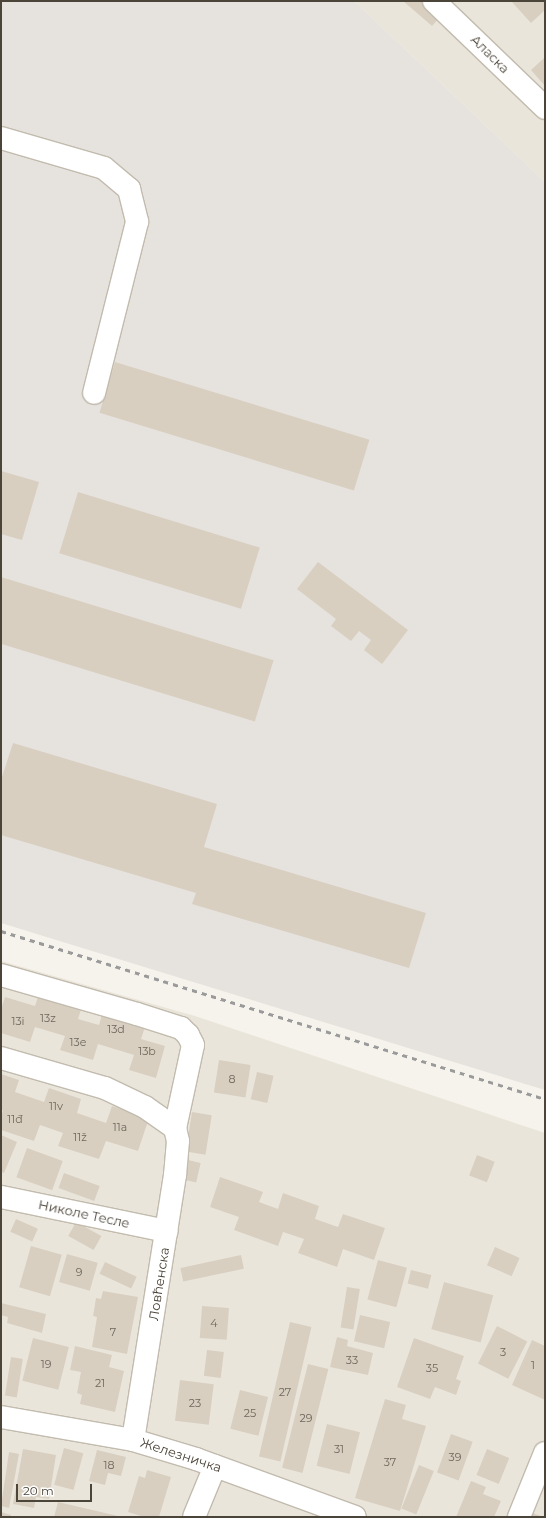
<!DOCTYPE html>
<meta charset="utf-8">
<style>
body{margin:0}
#map{position:relative;width:546px;height:1518px;overflow:hidden;background:#f6f3ec;font-family:Montserrat,sans-serif}
div>[style]{position:absolute}
.residential>*{inset:0;background:#eae5da}
.industrial>*{inset:0;background:#e6e2dd}
.building>*{inset:0;background:#d8cfc1;transform-origin:0 0}
.roads{filter:drop-shadow(1px 0 #c2bbae) drop-shadow(-1px 0 #c2bbae) drop-shadow(0 1px #c2bbae) drop-shadow(0 -1px #c2bbae)}
.minor>*{height:22px;margin:-11px;padding:0 11px;transform-origin:11px;border-radius:11px;background:#fff}
.rail>*{height:3px;margin-top:-1.5px;transform-origin:0;background:repeating-linear-gradient(90deg,#9a9a9a 0 5px,transparent 0 10px)}
span{translate:-50% -50%;white-space:nowrap;text-align:center;line-height:1.15;-webkit-text-stroke:4px #fff;paint-order:stroke}
.number-label{font-size:11px;color:#6e675b}
.number-label span{-webkit-text-stroke-width:0}
.street-label{font-size:13px;color:#4b4439}
.frame{position:absolute;inset:0;border:2px solid #4b4439;pointer-events:none}
.scale{position:absolute;left:16px;top:1484px;width:76px;height:18px;box-sizing:border-box;border:2px solid #4b4439;border-top:0;padding-left:5px;font-size:12px;line-height:14px;white-space:nowrap;color:#4b4439;-webkit-text-stroke:3px #fff;paint-order:stroke}
</style>
<div id="map">
<div class="residential">
<div style="clip-path:polygon(354px 1px,545px 1px,545px 182px)"></div>
<div style="clip-path:polygon(1px 961px,195px 1016px,545px 1133px,545px 1517px,1px 1517px)"></div>
</div>
<div class="industrial">
<div style="clip-path:polygon(1px 1px,354px 1px,545px 182px,545px 1090px,1px 923px)"></div>
</div>
<div class="building">
<div style="clip-path:polygon(403px 1px,421px 1px,440px 17px,432px 26px)"></div>
<div style="clip-path:polygon(511px 1px,545px 1px,545px 10px,531px 23px)"></div>
<div style="clip-path:polygon(544px 58px,545px 59px,545px 86px,531px 70px)"></div>
<div style="left:115px;top:362px;width:266px;height:53px;rotate:17deg"></div>
<div style="clip-path:polygon(1px 471px,39px 482px,22px 540px,1px 534px)"></div>
<div style="left:78px;top:492px;width:190px;height:64px;rotate:17deg"></div>
<div style="clip-path:polygon(318px 562px,408px 630px,382px 664px,364px 650px,371px 640px,359px 631px,351px 641px,331px 626px,336px 619px,297px 589px)"></div>
<div style="left:1px;top:577px;width:285px;height:64px;rotate:17deg"></div>
<div style="clip-path:polygon(13px 743px,217px 804px,204px 847px,426px 913px,409px 968px,192px 904px,196px 893px,1px 835px,1px 780px)"></div>
<div style="clip-path:polygon(40px 990px,83px 1003px,78px 1019px,99px 1025px,104px 1008px,147px 1021px,141px 1039px,165px 1046px,156px 1078px,129px 1070px,134px 1055px,98px 1044px,93px 1060px,60px 1050px,65px 1036px,35px 1027px,30px 1042px,1px 1033px,1px 1009px,5px 997px,35px 1006px)"></div>
<div style="left:219px;top:1060px;width:32px;height:33px;rotate:9deg"></div>
<div style="left:257px;top:1072px;width:17px;height:28px;rotate:13deg"></div>
<div style="clip-path:polygon(1px 1074px,19px 1080px,15px 1092px,44px 1102px,49px 1088px,81px 1099px,77px 1113px,106px 1123px,112px 1106px,149px 1118px,138px 1151px,106px 1141px,99px 1159px,58px 1146px,63px 1133px,40px 1125px,34px 1141px,1px 1130px,1px 1117px,3px 1110px,1px 1110px)"></div>
<div style="left:192px;top:1112px;width:20px;height:40px;rotate:9deg"></div>
<div style="clip-path:polygon(1px 1135px,17px 1142px,4px 1173px,1px 1172px)"></div>
<div style="left:27px;top:1148px;width:38px;height:31px;rotate:20deg"></div>
<div style="left:477px;top:1155px;width:19px;height:22px;rotate:21deg"></div>
<div style="left:188px;top:1160px;width:13px;height:20px;rotate:13deg"></div>
<div style="left:64px;top:1173px;width:38px;height:16px;rotate:20deg"></div>
<div style="clip-path:polygon(220px 1177px,263px 1192px,259px 1202px,278px 1209px,283px 1193px,319px 1206px,315px 1219px,338px 1227px,343px 1214px,385px 1228px,374px 1260px,343px 1249px,337px 1267px,298px 1253px,304px 1239px,283px 1232px,278px 1246px,234px 1230px,239px 1217px,210px 1207px)"></div>
<div style="left:16px;top:1219px;width:24px;height:14px;rotate:24deg"></div>
<div style="left:76px;top:1222px;width:29px;height:16px;rotate:29deg"></div>
<div style="left:31px;top:1246px;width:32px;height:43px;rotate:16deg"></div>
<div style="left:495px;top:1247px;width:27px;height:20px;rotate:24deg"></div>
<div style="left:67px;top:1254px;width:32px;height:29px;rotate:16deg"></div>
<div style="left:241px;top:1255px;width:14px;height:62px;rotate:78deg"></div>
<div style="left:378px;top:1260px;width:30px;height:41px;rotate:15deg"></div>
<div style="left:105px;top:1262px;width:35px;height:13px;rotate:25deg"></div>
<div style="left:411px;top:1270px;width:21px;height:14px;rotate:14deg"></div>
<div style="left:444px;top:1282px;width:51px;height:49px;rotate:15deg"></div>
<div style="left:347px;top:1287px;width:13px;height:41px;rotate:9deg"></div>
<div style="clip-path:polygon(103px 1291px,138px 1297px,127px 1354px,92px 1347px,97px 1317px,93px 1316px,96px 1298px,101px 1299px)"></div>
<div style="clip-path:polygon(1px 1303px,46px 1314px,42px 1333px,7px 1323px,8px 1317px,1px 1315px)"></div>
<div style="left:202px;top:1306px;width:27px;height:32px;rotate:4deg"></div>
<div style="left:360px;top:1315px;width:31px;height:27px;rotate:13deg"></div>
<div style="left:290px;top:1322px;width:22px;height:138px;rotate:13deg"></div>
<div style="left:497px;top:1326px;width:34px;height:42px;rotate:27deg"></div>
<div style="clip-path:polygon(337px 1337px,348px 1340px,347px 1346px,373px 1353px,368px 1375px,330px 1367px)"></div>
<div style="left:33px;top:1338px;width:37px;height:44px;rotate:14deg"></div>
<div style="clip-path:polygon(414px 1338px,464px 1356px,456px 1379px,461px 1381px,456px 1395px,435px 1387px,430px 1399px,397px 1387px)"></div>
<div style="clip-path:polygon(532px 1340px,545px 1346px,545px 1400px,512px 1385px)"></div>
<div style="clip-path:polygon(75px 1346px,112px 1355px,109px 1367px,124px 1371px,115px 1412px,80px 1404px,82px 1395px,77px 1393px,81px 1372px,70px 1370px)"></div>
<div style="left:207px;top:1350px;width:17px;height:26px;rotate:7deg"></div>
<div style="left:11px;top:1357px;width:12px;height:39px;rotate:9deg"></div>
<div style="left:308px;top:1364px;width:21px;height:107px;rotate:14deg"></div>
<div style="left:180px;top:1380px;width:34px;height:41px;rotate:7deg"></div>
<div style="left:240px;top:1390px;width:29px;height:40px;rotate:14deg"></div>
<div style="clip-path:polygon(385px 1399px,406px 1405px,402px 1419px,426px 1426px,400px 1511px,355px 1498px)"></div>
<div style="left:327px;top:1424px;width:34px;height:43px;rotate:14deg"></div>
<div style="left:451px;top:1434px;width:23px;height:41px;rotate:20deg"></div>
<div style="left:64px;top:1448px;width:20px;height:38px;rotate:15deg"></div>
<div style="clip-path:polygon(23px 1449px,56px 1455px,49px 1499px,36px 1497px,34px 1508px,13px 1504px)"></div>
<div style="left:487px;top:1449px;width:24px;height:28px;rotate:22deg"></div>
<div style="clip-path:polygon(97px 1450px,126px 1457px,121px 1476px,108px 1473px,105px 1485px,89px 1481px)"></div>
<div style="clip-path:polygon(9px 1452px,19px 1454px,9px 1508px,1px 1506px)"></div>
<div style="left:419px;top:1465px;width:16px;height:47px;rotate:22deg"></div>
<div style="clip-path:polygon(147px 1470px,171px 1477px,159px 1517px,144px 1517px,128px 1512px,139px 1476px,145px 1478px)"></div>
<div style="clip-path:polygon(471px 1481px,486px 1487px,483px 1494px,501px 1501px,494px 1517px,456px 1517px)"></div>
<div style="clip-path:polygon(58px 1502px,118px 1516px,118px 1517px,54px 1517px)"></div>
<div style="clip-path:polygon(1px 1512px,11px 1515px,11px 1517px,1px 1517px)"></div>
<div style="clip-path:polygon(530px 1512px,543px 1517px,528px 1517px)"></div>
</div>
<div class="roads">
<div class="minor">
<div style="left:434px;top:1px;width:154px;rotate:43.9deg"></div>
<div style="left:1px;top:138px;width:107px;rotate:16.2deg"></div>
<div style="left:104px;top:168px;width:33px;rotate:40deg"></div>
<div style="left:129px;top:189px;width:34px;rotate:76deg"></div>
<div style="left:137px;top:222px;width:176px;rotate:104.1deg"></div>
<div style="left:1px;top:975px;width:141px;rotate:16deg"></div>
<div style="left:137px;top:1014px;width:46px;rotate:17.7deg"></div>
<div style="left:181px;top:1028px;width:10px;rotate:45deg"></div>
<div style="left:188px;top:1035px;width:11px;rotate:63deg"></div>
<div style="left:193px;top:1045px;width:85px;rotate:102.2deg"></div>
<div style="left:1px;top:1058px;width:108px;rotate:16.1deg"></div>
<div style="left:105px;top:1088px;width:44px;rotate:25.4deg"></div>
<div style="left:145px;top:1107px;width:37px;rotate:35deg"></div>
<div style="left:175px;top:1128px;width:13px;rotate:77deg"></div>
<div style="left:178px;top:1141px;width:34px;rotate:95deg"></div>
<div style="left:175px;top:1175px;width:268px;rotate:99deg"></div>
<div style="left:1px;top:1197px;width:169px;rotate:11.6deg"></div>
<div style="left:1px;top:1417px;width:134px;rotate:9.9deg"></div>
<div style="left:133px;top:1440px;width:66px;rotate:16.8deg"></div>
<div style="left:196px;top:1459px;width:169px;rotate:20deg"></div>
<div style="left:194px;top:1517px;width:55px;rotate:-67.6deg"></div>
<div style="left:519px;top:1517px;width:69px;rotate:-67.9deg"></div>
</div>
</div>
<div class="rail">
<div style="left:1px;top:931px;width:569px;rotate:17.16deg"></div>
</div>
<div class="number-label">
<span style="left:48px;top:1018px">13z</span>
<span style="left:18px;top:1021px">13i</span>
<span style="left:116px;top:1029px">13d</span>
<span style="left:78px;top:1042px">13e</span>
<span style="left:147px;top:1051px">13b</span>
<span style="left:232px;top:1079px">8</span>
<span style="left:56px;top:1106px">11v</span>
<span style="left:15px;top:1119px">11đ</span>
<span style="left:120px;top:1127px">11a</span>
<span style="left:80px;top:1137px">11ž</span>
<span style="left:79px;top:1272px">9</span>
<span style="left:214px;top:1323px">4</span>
<span style="left:113px;top:1332px">7</span>
<span style="left:503px;top:1352px">3</span>
<span style="left:352px;top:1360px">33</span>
<span style="left:46px;top:1364px">19</span>
<span style="left:533px;top:1365px">1</span>
<span style="left:432px;top:1368px">35</span>
<span style="left:100px;top:1383px">21</span>
<span style="left:285px;top:1392px">27</span>
<span style="left:195px;top:1403px">23</span>
<span style="left:250px;top:1413px">25</span>
<span style="left:306px;top:1418px">29</span>
<span style="left:339px;top:1449px">31</span>
<span style="left:455px;top:1457px">39</span>
<span style="left:390px;top:1462px">37</span>
<span style="left:109px;top:1465px">18</span>
</div>
<div class="street-label">
<span style="left:490px;top:54px;rotate:45deg">Аласка</span>
<span style="left:84px;top:1214px;rotate:12deg">Николе Тесле</span>
<span style="left:159px;top:1284px;rotate:-81deg">Ловћенска</span>
<span style="left:181px;top:1455px;rotate:18deg">Железничка</span>
</div>
<div class="frame"></div>
<div class="scale">20 m</div>
</div>
